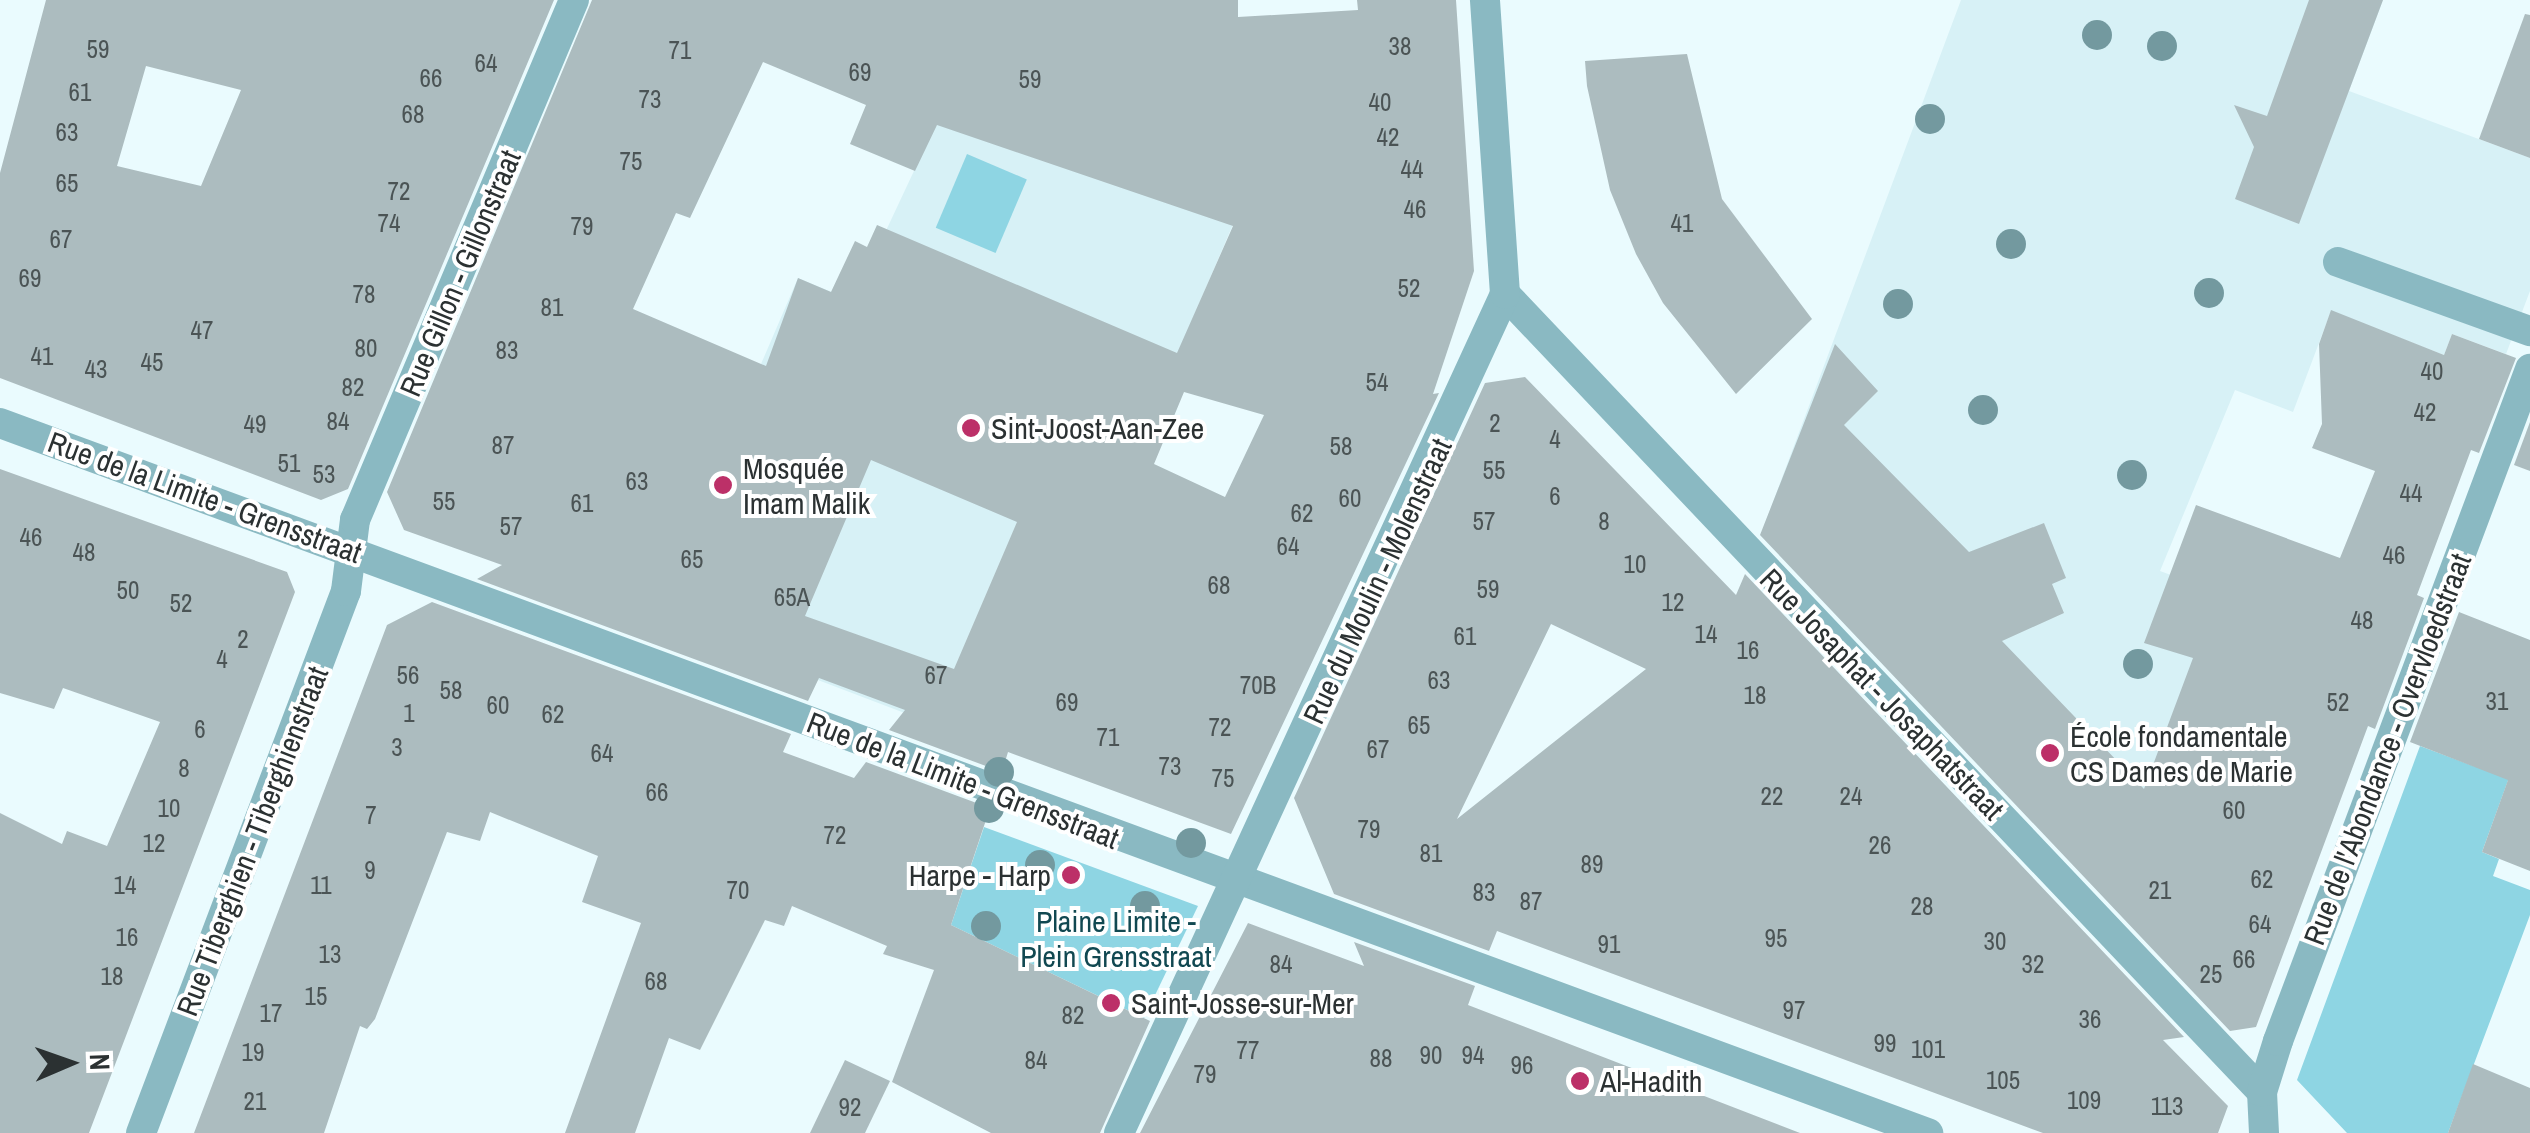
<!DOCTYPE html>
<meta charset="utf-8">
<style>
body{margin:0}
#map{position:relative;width:2530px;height:1133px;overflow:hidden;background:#eafbfe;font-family:"Archivo Narrow",sans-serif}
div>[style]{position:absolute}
.built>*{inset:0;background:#d7f1f6}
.green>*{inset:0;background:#8ed5e3;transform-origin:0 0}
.building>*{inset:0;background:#acbcbf}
.lane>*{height:30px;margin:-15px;padding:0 15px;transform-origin:15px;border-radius:15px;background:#8ab9c2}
.street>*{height:30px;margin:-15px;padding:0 15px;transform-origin:15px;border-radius:15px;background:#8ab9c2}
.trees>*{width:30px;height:30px;margin:-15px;border-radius:50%;background:#73999f}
.dots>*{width:28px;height:28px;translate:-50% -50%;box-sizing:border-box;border:5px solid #fff;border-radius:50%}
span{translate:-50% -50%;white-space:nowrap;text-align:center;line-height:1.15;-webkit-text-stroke:8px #fff;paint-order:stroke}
.number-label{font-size:25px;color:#4b5455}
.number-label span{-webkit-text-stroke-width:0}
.street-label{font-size:30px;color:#2b3132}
.poi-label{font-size:30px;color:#2b3132}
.left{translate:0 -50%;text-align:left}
.right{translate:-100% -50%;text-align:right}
.park-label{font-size:30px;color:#114851}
.north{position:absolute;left:20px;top:1013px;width:100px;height:100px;-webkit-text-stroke:8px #fff;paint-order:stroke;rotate:88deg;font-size:28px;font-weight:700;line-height:40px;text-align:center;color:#2b3132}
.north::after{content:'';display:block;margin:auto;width:35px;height:45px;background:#2b3132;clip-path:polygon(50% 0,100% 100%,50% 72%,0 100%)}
</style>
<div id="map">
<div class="built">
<div style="clip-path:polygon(1961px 0,2383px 0,2349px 91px,2530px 158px,2530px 291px,2506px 354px,2452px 334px,2444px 355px,2331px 311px,2293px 412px,2235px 390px,2160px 571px,2242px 601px,2167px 813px,1966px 735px,1764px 526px)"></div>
<div style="clip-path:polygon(936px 124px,1249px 187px,1178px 353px,965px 736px,752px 655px,761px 364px,798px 278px,853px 301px)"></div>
</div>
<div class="green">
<div style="left:967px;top:154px;width:65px;height:80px;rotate:23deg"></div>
<div style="clip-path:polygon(2420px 746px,2476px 767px,2518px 753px,2482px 852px,2499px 859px,2493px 876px,2530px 890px,2530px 915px,2448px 1133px,2347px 1133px,2297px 1080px)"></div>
<div style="clip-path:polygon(984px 827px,1198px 906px,1144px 1018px,951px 925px)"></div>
</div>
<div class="building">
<div style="clip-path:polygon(evenodd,46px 0,554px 0,348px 489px,321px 500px,0 378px,0 173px,46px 0,146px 66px,241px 90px,201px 186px,117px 166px,146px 66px)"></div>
<div style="clip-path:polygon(evenodd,592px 0,1238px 0,1238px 17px,1358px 10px,1357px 0,1456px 0,1474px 271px,1433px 394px,1439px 393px,1231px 834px,1008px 752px,1002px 772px,889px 730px,905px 710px,819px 678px,808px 701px,477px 579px,502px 565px,404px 530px,387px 492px,592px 0,763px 62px,866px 105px,850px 144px,915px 171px,937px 125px,1233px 226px,1177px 353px,877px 225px,867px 247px,855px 241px,831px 292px,798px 278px,766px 366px,633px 309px,676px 213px,690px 218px,763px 62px,592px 0,1184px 392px,1264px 415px,1225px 497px,1154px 464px,1184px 392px,592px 0,871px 460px,1017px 522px,954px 669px,805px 616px,871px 460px)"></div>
<div style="clip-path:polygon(2309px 0,2383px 0,2299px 224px,2235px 199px,2254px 147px,2234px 105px,2267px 116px)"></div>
<div style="clip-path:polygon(2525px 14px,2530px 15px,2530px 158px,2479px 139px)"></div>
<div style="clip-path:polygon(1687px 54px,1722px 199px,1812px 319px,1736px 394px,1663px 303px,1636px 254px,1610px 190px,1587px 86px,1585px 61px)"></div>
<div style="clip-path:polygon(2331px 310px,2444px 355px,2452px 334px,2516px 358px,2479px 453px,2471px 450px,2417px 595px,2424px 598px,2375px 729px,2368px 726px,2256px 1027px,2230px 1031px,1760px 535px,1835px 344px,1878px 391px,1844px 425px,1969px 552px,2044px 523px,2066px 578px,2052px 584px,2064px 613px,2002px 641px,2144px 789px,2193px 658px,2144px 643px,2196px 505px,2340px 558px,2375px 471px,2312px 448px,2322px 424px,2319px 344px)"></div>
<div style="clip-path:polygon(evenodd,1525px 377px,1736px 595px,1745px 574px,2184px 1037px,2163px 1040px,2228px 1106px,2218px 1133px,2043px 1133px,1497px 931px,1489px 951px,1334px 894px,1294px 798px,1485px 383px,1525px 377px,1551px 624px,1646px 669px,1457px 819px,1551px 624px)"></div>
<div style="clip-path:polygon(2530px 422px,2530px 471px,2514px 465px)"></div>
<div style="clip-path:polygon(0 469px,287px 572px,295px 592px,89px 1133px,0 1133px,0 813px,62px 844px,67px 831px,107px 846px,160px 722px,63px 688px,54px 709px,0 693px)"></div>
<div style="clip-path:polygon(432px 602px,791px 734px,783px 752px,854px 778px,866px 762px,990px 808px,951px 925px,1150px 1021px,1100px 1133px,991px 1133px,892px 1082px,934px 970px,883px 954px,887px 946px,792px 906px,784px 926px,765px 920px,700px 1050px,669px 1038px,635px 1133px,565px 1133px,641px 923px,582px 902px,598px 856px,490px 812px,480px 841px,447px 832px,375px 1019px,367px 1029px,360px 1026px,324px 1133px,194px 1133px,387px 625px)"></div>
<div style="clip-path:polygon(2459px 612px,2530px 640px,2530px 871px,2482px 852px,2508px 780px,2410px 742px)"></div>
<div style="clip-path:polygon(1248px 923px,1364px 966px,1354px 942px,1475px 986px,1468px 1005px,1800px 1133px,1140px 1133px)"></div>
<div style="clip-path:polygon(845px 1060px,890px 1081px,865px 1133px,810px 1133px)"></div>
<div style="clip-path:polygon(2473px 1064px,2530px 1088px,2530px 1133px,2448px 1133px)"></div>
</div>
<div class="lane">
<div style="left:2338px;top:262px;width:204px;rotate:19.8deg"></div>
</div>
<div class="street">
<div style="left:1505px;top:294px;width:1100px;rotate:46.51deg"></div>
<div style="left:0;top:423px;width:2055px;rotate:20.22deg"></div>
<div style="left:141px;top:1133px;width:579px;rotate:-69.28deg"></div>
<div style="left:346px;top:591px;width:72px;rotate:-82.8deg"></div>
<div style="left:355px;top:520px;width:564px;rotate:-67.16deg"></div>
<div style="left:1119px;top:1133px;width:924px;rotate:-65.29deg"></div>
<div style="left:1505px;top:294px;width:295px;rotate:-93.9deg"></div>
<div style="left:2264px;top:1133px;width:41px;rotate:-92.8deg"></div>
<div style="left:2262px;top:1092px;width:53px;rotate:-72.6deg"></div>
<div style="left:2278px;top:1041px;width:718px;rotate:-69.44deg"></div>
</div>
<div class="trees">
<div style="left:2097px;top:35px"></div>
<div style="left:2162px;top:46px"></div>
<div style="left:1930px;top:119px"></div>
<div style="left:2011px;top:244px"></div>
<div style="left:2209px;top:293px"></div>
<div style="left:1898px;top:304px"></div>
<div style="left:1983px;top:410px"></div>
<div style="left:2132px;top:475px"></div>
<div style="left:2138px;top:664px"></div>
<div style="left:999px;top:772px"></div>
<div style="left:989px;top:808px"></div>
<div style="left:1191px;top:843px"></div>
<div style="left:1040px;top:865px"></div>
<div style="left:1145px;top:906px"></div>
<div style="left:986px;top:926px"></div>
</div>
<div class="dots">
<div style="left:971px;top:428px;background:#bc3068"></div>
<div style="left:723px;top:485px;background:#bc3068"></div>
<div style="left:2050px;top:753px;background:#bc3068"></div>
<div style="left:1071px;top:875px;background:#bc3068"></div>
<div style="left:1111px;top:1003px;background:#bc3068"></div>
<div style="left:1580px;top:1081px;background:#bc3068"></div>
</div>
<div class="number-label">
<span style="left:1400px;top:46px">38</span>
<span style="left:98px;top:49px">59</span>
<span style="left:680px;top:50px">71</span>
<span style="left:486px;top:63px">64</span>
<span style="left:860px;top:72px">69</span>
<span style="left:431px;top:78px">66</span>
<span style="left:1030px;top:79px">59</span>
<span style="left:80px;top:92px">61</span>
<span style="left:650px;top:99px">73</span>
<span style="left:1380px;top:102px">40</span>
<span style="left:413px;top:114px">68</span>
<span style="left:67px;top:132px">63</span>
<span style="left:1388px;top:137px">42</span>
<span style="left:631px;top:161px">75</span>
<span style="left:1412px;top:169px">44</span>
<span style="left:67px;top:183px">65</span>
<span style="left:399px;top:191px">72</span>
<span style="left:1415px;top:209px">46</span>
<span style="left:389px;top:223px">74</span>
<span style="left:1682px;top:223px">41</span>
<span style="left:582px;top:226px">79</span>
<span style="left:61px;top:239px">67</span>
<span style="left:30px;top:278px">69</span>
<span style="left:1409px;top:288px">52</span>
<span style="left:364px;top:294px">78</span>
<span style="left:552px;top:307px">81</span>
<span style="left:202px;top:330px">47</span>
<span style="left:366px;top:348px">80</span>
<span style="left:507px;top:350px">83</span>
<span style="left:42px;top:356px">41</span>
<span style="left:152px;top:362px">45</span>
<span style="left:96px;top:369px">43</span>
<span style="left:2432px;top:371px">40</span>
<span style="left:1377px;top:382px">54</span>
<span style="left:353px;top:387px">82</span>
<span style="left:2425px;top:412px">42</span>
<span style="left:338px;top:421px">84</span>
<span style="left:1495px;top:423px">2</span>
<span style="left:255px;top:424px">49</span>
<span style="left:1555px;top:439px">4</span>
<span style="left:503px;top:445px">87</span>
<span style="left:1341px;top:446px">58</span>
<span style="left:289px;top:463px">51</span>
<span style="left:1494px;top:470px">55</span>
<span style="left:324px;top:474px">53</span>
<span style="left:637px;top:481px">63</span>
<span style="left:2411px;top:493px">44</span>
<span style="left:1555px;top:496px">6</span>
<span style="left:1350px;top:498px">60</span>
<span style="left:444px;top:501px">55</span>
<span style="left:582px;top:503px">61</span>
<span style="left:1302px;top:513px">62</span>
<span style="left:1484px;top:521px">57</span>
<span style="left:1604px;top:521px">8</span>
<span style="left:511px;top:526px">57</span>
<span style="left:31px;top:537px">46</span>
<span style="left:1288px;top:546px">64</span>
<span style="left:84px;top:552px">48</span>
<span style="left:2394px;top:555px">46</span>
<span style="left:692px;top:559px">65</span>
<span style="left:1635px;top:564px">10</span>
<span style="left:1219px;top:585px">68</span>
<span style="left:1488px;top:589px">59</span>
<span style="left:128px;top:590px">50</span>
<span style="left:792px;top:597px">65A</span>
<span style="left:1673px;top:602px">12</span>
<span style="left:181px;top:603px">52</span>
<span style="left:2362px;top:620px">48</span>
<span style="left:1706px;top:634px">14</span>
<span style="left:1465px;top:636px">61</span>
<span style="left:243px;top:639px">2</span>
<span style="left:1748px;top:650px">16</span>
<span style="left:222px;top:659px">4</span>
<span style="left:408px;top:675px">56</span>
<span style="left:936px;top:675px">67</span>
<span style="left:1439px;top:680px">63</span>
<span style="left:1258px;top:685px">70B</span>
<span style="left:451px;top:690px">58</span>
<span style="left:1755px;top:695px">18</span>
<span style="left:2497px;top:701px">31</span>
<span style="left:1067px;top:702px">69</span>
<span style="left:2338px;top:702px">52</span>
<span style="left:498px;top:705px">60</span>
<span style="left:409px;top:713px">1</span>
<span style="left:553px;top:714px">62</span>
<span style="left:1419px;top:725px">65</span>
<span style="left:1220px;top:727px">72</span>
<span style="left:200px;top:729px">6</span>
<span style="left:1108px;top:737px">71</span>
<span style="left:397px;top:747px">3</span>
<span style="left:1378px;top:749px">67</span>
<span style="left:602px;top:753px">64</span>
<span style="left:1170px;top:766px">73</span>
<span style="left:184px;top:768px">8</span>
<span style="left:1223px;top:778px">75</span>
<span style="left:657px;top:792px">66</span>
<span style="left:1772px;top:796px">22</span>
<span style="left:1851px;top:796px">24</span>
<span style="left:169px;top:808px">10</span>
<span style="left:2234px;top:810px">60</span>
<span style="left:371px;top:815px">7</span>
<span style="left:1369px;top:829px">79</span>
<span style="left:835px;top:835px">72</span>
<span style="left:154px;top:843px">12</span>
<span style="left:1880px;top:845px">26</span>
<span style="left:1431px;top:853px">81</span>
<span style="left:1592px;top:864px">89</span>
<span style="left:370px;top:870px">9</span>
<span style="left:2262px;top:879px">62</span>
<span style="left:125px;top:885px">14</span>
<span style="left:321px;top:885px">11</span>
<span style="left:738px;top:890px">70</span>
<span style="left:2160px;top:890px">21</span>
<span style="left:1484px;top:892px">83</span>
<span style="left:1531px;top:901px">87</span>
<span style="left:1922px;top:906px">28</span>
<span style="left:2260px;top:924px">64</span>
<span style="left:127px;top:937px">16</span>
<span style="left:1776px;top:938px">95</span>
<span style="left:1995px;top:941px">30</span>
<span style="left:1609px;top:944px">91</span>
<span style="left:330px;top:954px">13</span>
<span style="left:2244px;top:959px">66</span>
<span style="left:1281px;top:964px">84</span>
<span style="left:2033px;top:964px">32</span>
<span style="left:2211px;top:974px">25</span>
<span style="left:112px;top:976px">18</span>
<span style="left:656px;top:981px">68</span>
<span style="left:316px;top:996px">15</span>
<span style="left:1794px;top:1010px">97</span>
<span style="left:271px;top:1013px">17</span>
<span style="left:1073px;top:1015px">82</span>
<span style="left:2090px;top:1019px">36</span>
<span style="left:1885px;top:1043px">99</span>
<span style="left:1928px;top:1049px">101</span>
<span style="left:1248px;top:1050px">77</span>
<span style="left:253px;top:1052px">19</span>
<span style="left:1431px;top:1055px">90</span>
<span style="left:1473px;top:1055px">94</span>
<span style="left:1381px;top:1058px">88</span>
<span style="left:1036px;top:1060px">84</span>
<span style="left:1522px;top:1065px">96</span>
<span style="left:1205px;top:1074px">79</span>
<span style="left:2003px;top:1080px">105</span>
<span style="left:2084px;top:1100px">109</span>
<span style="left:255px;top:1101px">21</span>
<span style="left:2167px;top:1106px">113</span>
<span style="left:850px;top:1107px">92</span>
</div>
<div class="street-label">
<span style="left:460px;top:273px;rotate:-67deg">Rue Gillon - Gillonstraat</span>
<span style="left:205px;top:497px;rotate:20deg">Rue de la Limite - Grensstraat</span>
<span style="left:1377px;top:581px;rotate:-65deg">Rue du Moulin - Molenstraat</span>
<span style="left:1882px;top:694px;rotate:46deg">Rue Josaphat - Josaphatstraat</span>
<span style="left:2387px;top:749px;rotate:-69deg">Rue de l'Abondance - Overvloedstraat</span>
<span style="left:963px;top:780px;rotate:21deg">Rue de la Limite - Grensstraat</span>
<span style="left:252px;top:841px;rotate:-69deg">Rue Tiberghien - Tiberghienstraat</span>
</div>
<div class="poi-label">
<span class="left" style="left:991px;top:428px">Sint-Joost-Aan-Zee</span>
<span class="left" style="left:743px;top:485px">Mosquée<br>Imam Malik</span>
<span class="left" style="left:2070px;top:753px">École fondamentale<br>CS Dames de Marie</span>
<span class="right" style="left:1051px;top:875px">Harpe - Harp</span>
<span class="left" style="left:1131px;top:1003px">Saint-Josse-sur-Mer</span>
<span class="left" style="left:1600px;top:1081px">Al-Hadith</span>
</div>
<div class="park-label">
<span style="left:1116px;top:938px">Plaine Limite -<br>Plein Grensstraat</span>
</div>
<div class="north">N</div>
</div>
